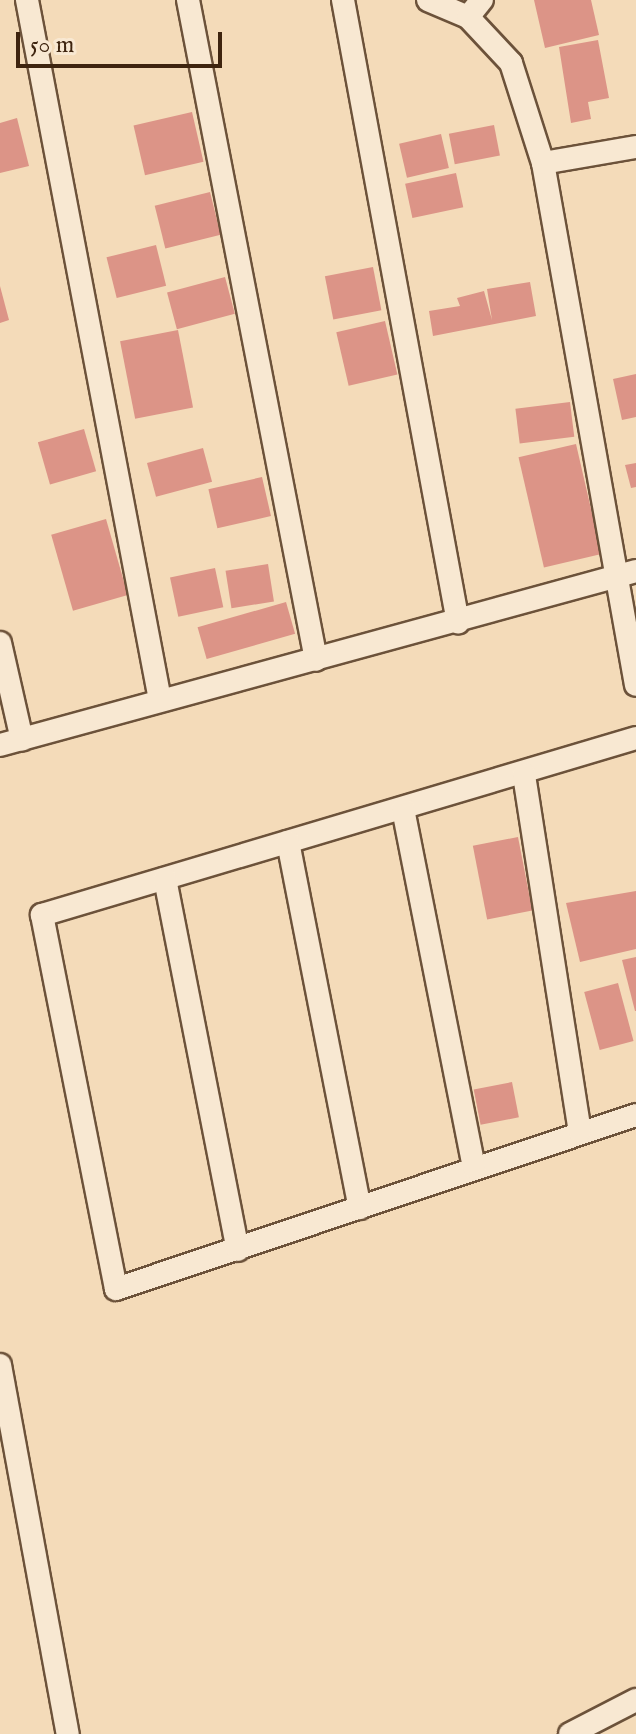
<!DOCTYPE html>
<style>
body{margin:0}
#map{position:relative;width:636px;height:1734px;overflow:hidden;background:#f4dbb9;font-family:"IM FELL English",serif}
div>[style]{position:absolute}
.building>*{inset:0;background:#dc9487;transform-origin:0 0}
.roads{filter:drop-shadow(2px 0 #6c523a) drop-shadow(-2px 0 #6c523a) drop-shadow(0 2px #6c523a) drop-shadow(0 -2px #6c523a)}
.minor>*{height:22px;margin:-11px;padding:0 11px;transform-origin:11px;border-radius:11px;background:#f8e8d2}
span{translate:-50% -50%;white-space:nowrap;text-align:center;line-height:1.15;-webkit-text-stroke:7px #f8e8d2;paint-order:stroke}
.scale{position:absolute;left:16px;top:32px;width:206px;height:36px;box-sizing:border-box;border:4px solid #3e240f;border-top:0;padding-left:10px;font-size:24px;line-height:28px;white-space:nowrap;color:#3e240f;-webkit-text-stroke:6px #f8e8d2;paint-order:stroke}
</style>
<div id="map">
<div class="building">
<div style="clip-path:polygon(534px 0,591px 0,599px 35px,545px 48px)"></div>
<div style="clip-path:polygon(598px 40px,609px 98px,588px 102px,591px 119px,571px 123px,559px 47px)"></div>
<div style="left:192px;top:112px;width:51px;height:60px;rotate:77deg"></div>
<div style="clip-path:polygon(17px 118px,29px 166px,0 173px,0 123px)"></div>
<div style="left:494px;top:125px;width:31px;height:46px;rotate:79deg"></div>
<div style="left:441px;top:134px;width:35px;height:43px;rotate:77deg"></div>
<div style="left:456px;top:173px;width:35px;height:52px;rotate:78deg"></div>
<div style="left:210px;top:192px;width:44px;height:57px;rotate:76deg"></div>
<div style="left:156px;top:245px;width:42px;height:51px;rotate:76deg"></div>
<div style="left:373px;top:267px;width:44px;height:49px;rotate:79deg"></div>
<div style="left:225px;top:277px;width:38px;height:60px;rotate:75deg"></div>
<div style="clip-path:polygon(530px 282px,536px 316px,433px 336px,429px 311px,460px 306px,457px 298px,484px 291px,492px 320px,487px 289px)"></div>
<div style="clip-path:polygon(0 286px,9px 320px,0 323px)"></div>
<div style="left:385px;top:321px;width:55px;height:50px;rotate:77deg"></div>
<div style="left:178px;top:330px;width:79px;height:59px;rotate:79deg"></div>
<div style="clip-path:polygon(636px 374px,636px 417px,622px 420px,613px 379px)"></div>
<div style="left:570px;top:402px;width:35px;height:55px;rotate:83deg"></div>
<div style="left:84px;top:429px;width:44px;height:48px;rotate:74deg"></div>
<div style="left:576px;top:444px;width:113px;height:59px;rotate:77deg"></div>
<div style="left:203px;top:448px;width:35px;height:58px;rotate:75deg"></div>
<div style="clip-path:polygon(636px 463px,636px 487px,631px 488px,625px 465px)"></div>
<div style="left:262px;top:477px;width:40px;height:55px;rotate:77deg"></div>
<div style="left:106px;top:519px;width:79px;height:57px;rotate:74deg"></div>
<div style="left:268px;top:564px;width:38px;height:43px;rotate:81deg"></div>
<div style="left:215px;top:568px;width:40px;height:46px;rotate:78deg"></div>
<div style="left:286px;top:602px;width:33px;height:92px;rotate:74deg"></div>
<div style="left:518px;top:837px;width:75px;height:46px;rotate:79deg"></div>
<div style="clip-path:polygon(636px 891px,636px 949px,580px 962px,566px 903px)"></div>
<div style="clip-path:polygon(636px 957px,636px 1011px,635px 1011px,622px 960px)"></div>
<div style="left:618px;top:983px;width:60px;height:35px;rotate:75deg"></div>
<div style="left:512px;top:1082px;width:36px;height:39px;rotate:79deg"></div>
</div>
<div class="roads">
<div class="minor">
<div style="left:27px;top:0;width:713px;rotate:79.24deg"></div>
<div style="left:188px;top:0;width:672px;rotate:79.02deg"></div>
<div style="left:343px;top:0;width:633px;rotate:79.53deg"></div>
<div style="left:428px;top:0;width:43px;rotate:23deg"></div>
<div style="left:468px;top:17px;width:63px;rotate:46.9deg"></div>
<div style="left:511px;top:63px;width:105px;rotate:72.3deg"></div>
<div style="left:543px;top:163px;width:530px;rotate:79.9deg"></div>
<div style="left:468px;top:17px;width:22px;rotate:-51deg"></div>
<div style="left:543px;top:163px;width:94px;rotate:-9.8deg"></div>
<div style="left:0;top:643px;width:99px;rotate:77.2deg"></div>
<div style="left:636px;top:738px;width:620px;rotate:163.41deg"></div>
<div style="left:42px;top:915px;width:381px;rotate:78.8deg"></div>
<div style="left:116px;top:1289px;width:548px;rotate:-18.5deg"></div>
<div style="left:0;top:745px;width:659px;rotate:-15.3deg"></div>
<div style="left:524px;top:775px;width:360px;rotate:81.1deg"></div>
<div style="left:403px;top:809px;width:366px;rotate:78.8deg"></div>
<div style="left:288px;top:842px;width:373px;rotate:78.9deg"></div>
<div style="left:165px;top:879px;width:378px;rotate:78.9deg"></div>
<div style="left:0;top:1365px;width:375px;rotate:79.6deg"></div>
<div style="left:570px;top:1734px;width:74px;rotate:-27.3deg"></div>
</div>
</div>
<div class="scale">50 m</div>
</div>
